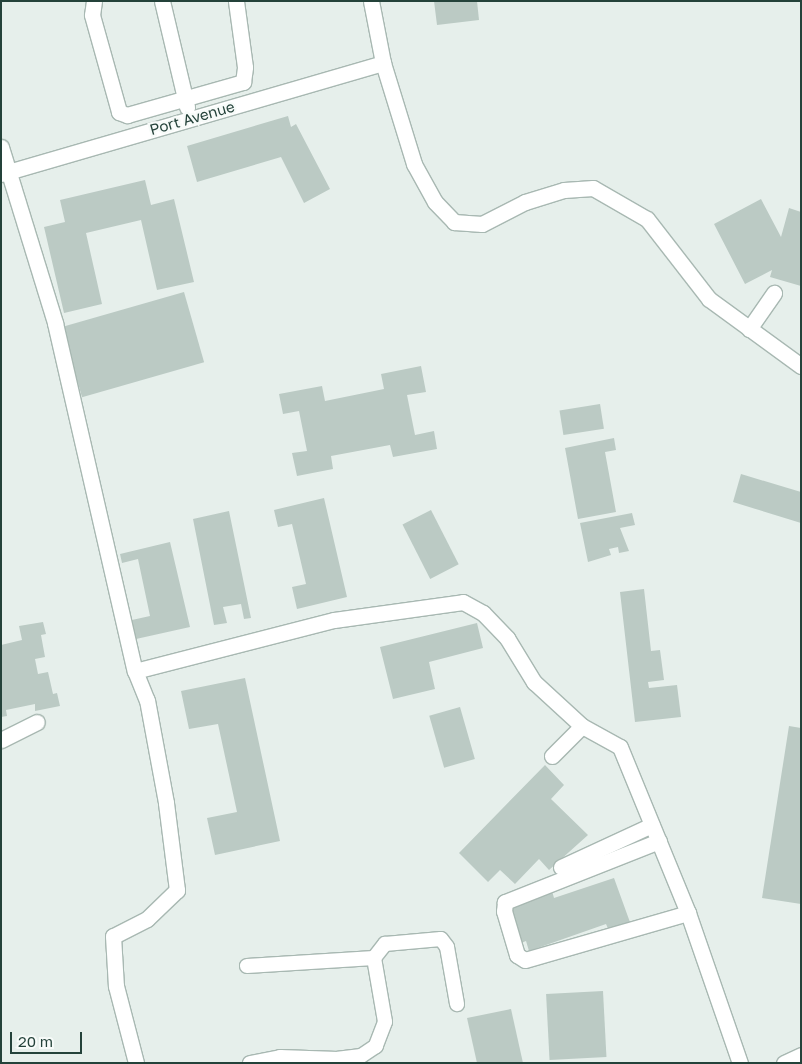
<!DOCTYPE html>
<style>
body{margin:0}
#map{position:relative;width:802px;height:1064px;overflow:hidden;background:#e6efeb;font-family:"Golos Text",sans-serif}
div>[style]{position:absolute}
.building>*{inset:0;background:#bbcac4;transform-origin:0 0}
.roads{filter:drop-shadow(1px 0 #a8b8b2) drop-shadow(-1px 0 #a8b8b2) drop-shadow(0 1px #a8b8b2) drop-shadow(0 -1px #a8b8b2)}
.service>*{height:14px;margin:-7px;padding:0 7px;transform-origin:7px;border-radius:7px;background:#fff}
.minor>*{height:15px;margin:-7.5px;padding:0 7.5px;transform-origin:7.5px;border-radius:7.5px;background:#fff}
.tertiary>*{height:15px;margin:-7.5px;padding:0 7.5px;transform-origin:7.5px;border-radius:7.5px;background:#fff}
span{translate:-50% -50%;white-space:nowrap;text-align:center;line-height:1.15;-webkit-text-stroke:4.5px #f7fbf9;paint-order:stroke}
.street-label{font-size:15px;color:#24423a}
.frame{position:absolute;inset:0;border:2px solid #24423a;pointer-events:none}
.scale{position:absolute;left:10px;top:1032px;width:72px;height:22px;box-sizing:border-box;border:2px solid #24423a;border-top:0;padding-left:6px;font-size:15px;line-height:18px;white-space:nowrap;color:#24423a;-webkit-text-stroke:4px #f7fbf9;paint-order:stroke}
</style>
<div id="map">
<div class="building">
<div style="clip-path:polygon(434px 1px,477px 1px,479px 20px,437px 25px)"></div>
<div style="clip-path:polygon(288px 116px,291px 127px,296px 124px,330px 189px,304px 203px,281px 157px,197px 182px,187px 146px)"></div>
<div style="clip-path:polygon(145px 180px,151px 205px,174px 199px,194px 282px,157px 290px,141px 220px,86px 233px,102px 304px,64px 313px,44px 227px,65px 222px,60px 200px)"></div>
<div style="clip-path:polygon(761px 199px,781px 237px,789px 208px,801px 212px,801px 286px,770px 277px,772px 270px,745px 284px,714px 224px)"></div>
<div style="left:184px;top:292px;width:73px;height:127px;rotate:74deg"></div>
<div style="clip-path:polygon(421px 366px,426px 392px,407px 395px,415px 435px,434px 431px,437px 449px,393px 457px,390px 445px,331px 456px,333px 469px,297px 476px,292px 453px,307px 451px,299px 411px,283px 414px,279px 394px,322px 386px,325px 401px,384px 389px,381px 374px)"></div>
<div style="left:600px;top:404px;width:25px;height:41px;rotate:81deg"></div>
<div style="clip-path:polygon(614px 438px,616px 450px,605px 452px,616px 512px,578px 519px,565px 448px)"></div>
<div style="clip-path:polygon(741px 474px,801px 492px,801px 523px,733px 502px)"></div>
<div style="clip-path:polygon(324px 498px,347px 597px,297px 609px,292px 587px,306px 584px,292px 524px,278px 527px,274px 510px)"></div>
<div style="left:431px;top:510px;width:61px;height:32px;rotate:63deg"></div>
<div style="clip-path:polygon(229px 511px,251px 618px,244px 619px,241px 604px,223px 607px,227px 623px,214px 625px,193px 519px)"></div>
<div style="clip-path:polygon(632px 513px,635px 525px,620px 528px,629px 551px,619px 553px,618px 547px,609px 549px,611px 555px,588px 562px,580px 523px)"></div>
<div style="clip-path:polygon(170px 542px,190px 627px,136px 639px,132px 620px,150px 616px,138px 559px,122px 563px,120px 554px)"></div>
<div style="clip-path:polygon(644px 589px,651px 651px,660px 650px,664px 680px,648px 682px,649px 688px,677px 685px,681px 717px,635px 722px,620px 592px)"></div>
<div style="clip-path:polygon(43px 622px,46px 634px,41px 635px,45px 657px,35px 659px,38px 674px,48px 672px,53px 694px,57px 693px,60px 706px,35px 711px,35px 704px,6px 710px,7px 716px,1px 717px,1px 645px,22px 640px,19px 626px)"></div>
<div style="clip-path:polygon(477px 623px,483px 648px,429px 662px,435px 689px,393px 699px,380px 647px)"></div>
<div style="clip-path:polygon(245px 678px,280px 841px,215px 855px,207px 818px,237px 812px,218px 724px,189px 729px,181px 691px)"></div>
<div style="left:460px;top:707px;width:54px;height:32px;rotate:74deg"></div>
<div style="clip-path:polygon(789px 726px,801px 728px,801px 904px,762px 898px)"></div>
<div style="clip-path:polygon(545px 765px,564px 785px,551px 799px,588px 835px,549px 870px,539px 859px,515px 884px,500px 870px,488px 882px,459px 853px)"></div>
<div style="clip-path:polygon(614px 878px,631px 925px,609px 931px,606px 924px,529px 951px,526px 941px,521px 943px,509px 906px,552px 891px,554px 898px)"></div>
<div style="left:603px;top:991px;width:66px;height:57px;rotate:87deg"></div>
<div style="clip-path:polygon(511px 1009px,523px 1063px,477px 1063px,467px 1018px)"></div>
</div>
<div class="roads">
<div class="service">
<div style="left:374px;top:958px;width:18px;rotate:-52deg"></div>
<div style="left:385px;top:944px;width:56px;rotate:-5.1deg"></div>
<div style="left:441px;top:939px;width:10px;rotate:53deg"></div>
<div style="left:447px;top:947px;width:58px;rotate:80deg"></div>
<div style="left:247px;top:966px;width:127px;rotate:-3.6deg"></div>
<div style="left:374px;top:958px;width:65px;rotate:80.2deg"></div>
<div style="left:385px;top:1022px;width:26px;rotate:111deg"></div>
<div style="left:376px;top:1046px;width:18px;rotate:146deg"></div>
<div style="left:361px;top:1056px;width:23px;rotate:173deg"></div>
<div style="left:338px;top:1059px;width:4px;rotate:63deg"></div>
<div style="left:250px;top:1063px;width:31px;rotate:-11deg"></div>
<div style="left:280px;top:1057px;width:58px;rotate:2deg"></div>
</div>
<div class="minor">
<div style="left:94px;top:1px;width:14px;rotate:98deg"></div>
<div style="left:92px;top:15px;width:101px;rotate:74.4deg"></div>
<div style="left:119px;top:112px;width:9px;rotate:21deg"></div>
<div style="left:127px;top:115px;width:121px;rotate:-15.9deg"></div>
<div style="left:243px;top:82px;width:15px;rotate:-82deg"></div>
<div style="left:245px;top:67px;width:67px;rotate:-97.8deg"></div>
<div style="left:162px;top:1px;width:109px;rotate:76.7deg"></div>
<div style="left:371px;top:1px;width:63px;rotate:79deg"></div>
<div style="left:383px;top:63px;width:106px;rotate:72.9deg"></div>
<div style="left:414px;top:164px;width:43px;rotate:61.1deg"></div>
<div style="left:435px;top:202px;width:28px;rotate:46deg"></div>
<div style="left:454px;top:222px;width:28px;rotate:4deg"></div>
<div style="left:482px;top:224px;width:48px;rotate:-27.1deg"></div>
<div style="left:525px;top:202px;width:41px;rotate:-17.1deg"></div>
<div style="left:564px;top:190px;width:29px;rotate:-4deg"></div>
<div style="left:593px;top:188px;width:62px;rotate:29.9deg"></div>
<div style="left:647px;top:219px;width:101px;rotate:52.2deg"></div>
<div style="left:709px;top:299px;width:114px;rotate:36.1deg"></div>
<div style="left:1px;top:147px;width:184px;rotate:72.9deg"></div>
<div style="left:55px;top:323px;width:357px;rotate:77.1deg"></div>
<div style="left:135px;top:671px;width:31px;rotate:68deg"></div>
<div style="left:147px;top:700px;width:105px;rotate:79.5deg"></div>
<div style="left:166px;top:803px;width:88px;rotate:82.8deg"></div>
<div style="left:177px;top:890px;width:42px;rotate:136deg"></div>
<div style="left:147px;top:919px;width:38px;rotate:153deg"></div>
<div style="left:113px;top:936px;width:50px;rotate:86.6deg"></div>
<div style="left:116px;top:986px;width:80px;rotate:75.4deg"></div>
<div style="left:1px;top:174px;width:398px;rotate:-16.2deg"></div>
<div style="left:749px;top:329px;width:44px;rotate:-55.2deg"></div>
<div style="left:135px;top:671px;width:205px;rotate:-14.4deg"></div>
<div style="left:334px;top:620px;width:130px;rotate:-7.9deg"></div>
<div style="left:463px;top:602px;width:23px;rotate:29deg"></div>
<div style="left:483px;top:613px;width:35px;rotate:46deg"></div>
<div style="left:507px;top:638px;width:52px;rotate:58.5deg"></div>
<div style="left:534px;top:682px;width:65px;rotate:42.5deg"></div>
<div style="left:582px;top:726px;width:43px;rotate:28.9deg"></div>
<div style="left:620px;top:747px;width:179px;rotate:67.7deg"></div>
<div style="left:688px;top:913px;width:159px;rotate:70.9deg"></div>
<div style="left:1px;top:740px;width:40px;rotate:-26.6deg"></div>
<div style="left:552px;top:756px;width:42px;rotate:-45deg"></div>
<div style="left:659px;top:841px;width:166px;rotate:158.4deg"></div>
<div style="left:505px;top:902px;width:9px;rotate:96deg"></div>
<div style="left:504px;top:911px;width:46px;rotate:73.5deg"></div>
<div style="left:517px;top:955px;width:9px;rotate:32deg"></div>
<div style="left:525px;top:960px;width:170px;rotate:-16.1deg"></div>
<div style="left:561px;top:867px;width:100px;rotate:-24.8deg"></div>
</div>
<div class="tertiary">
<div style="left:784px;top:1063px;width:19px;rotate:-25deg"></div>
</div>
</div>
<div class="street-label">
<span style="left:192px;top:118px;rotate:-16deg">Port Avenue</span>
</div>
<div class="frame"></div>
<div class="scale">20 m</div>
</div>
